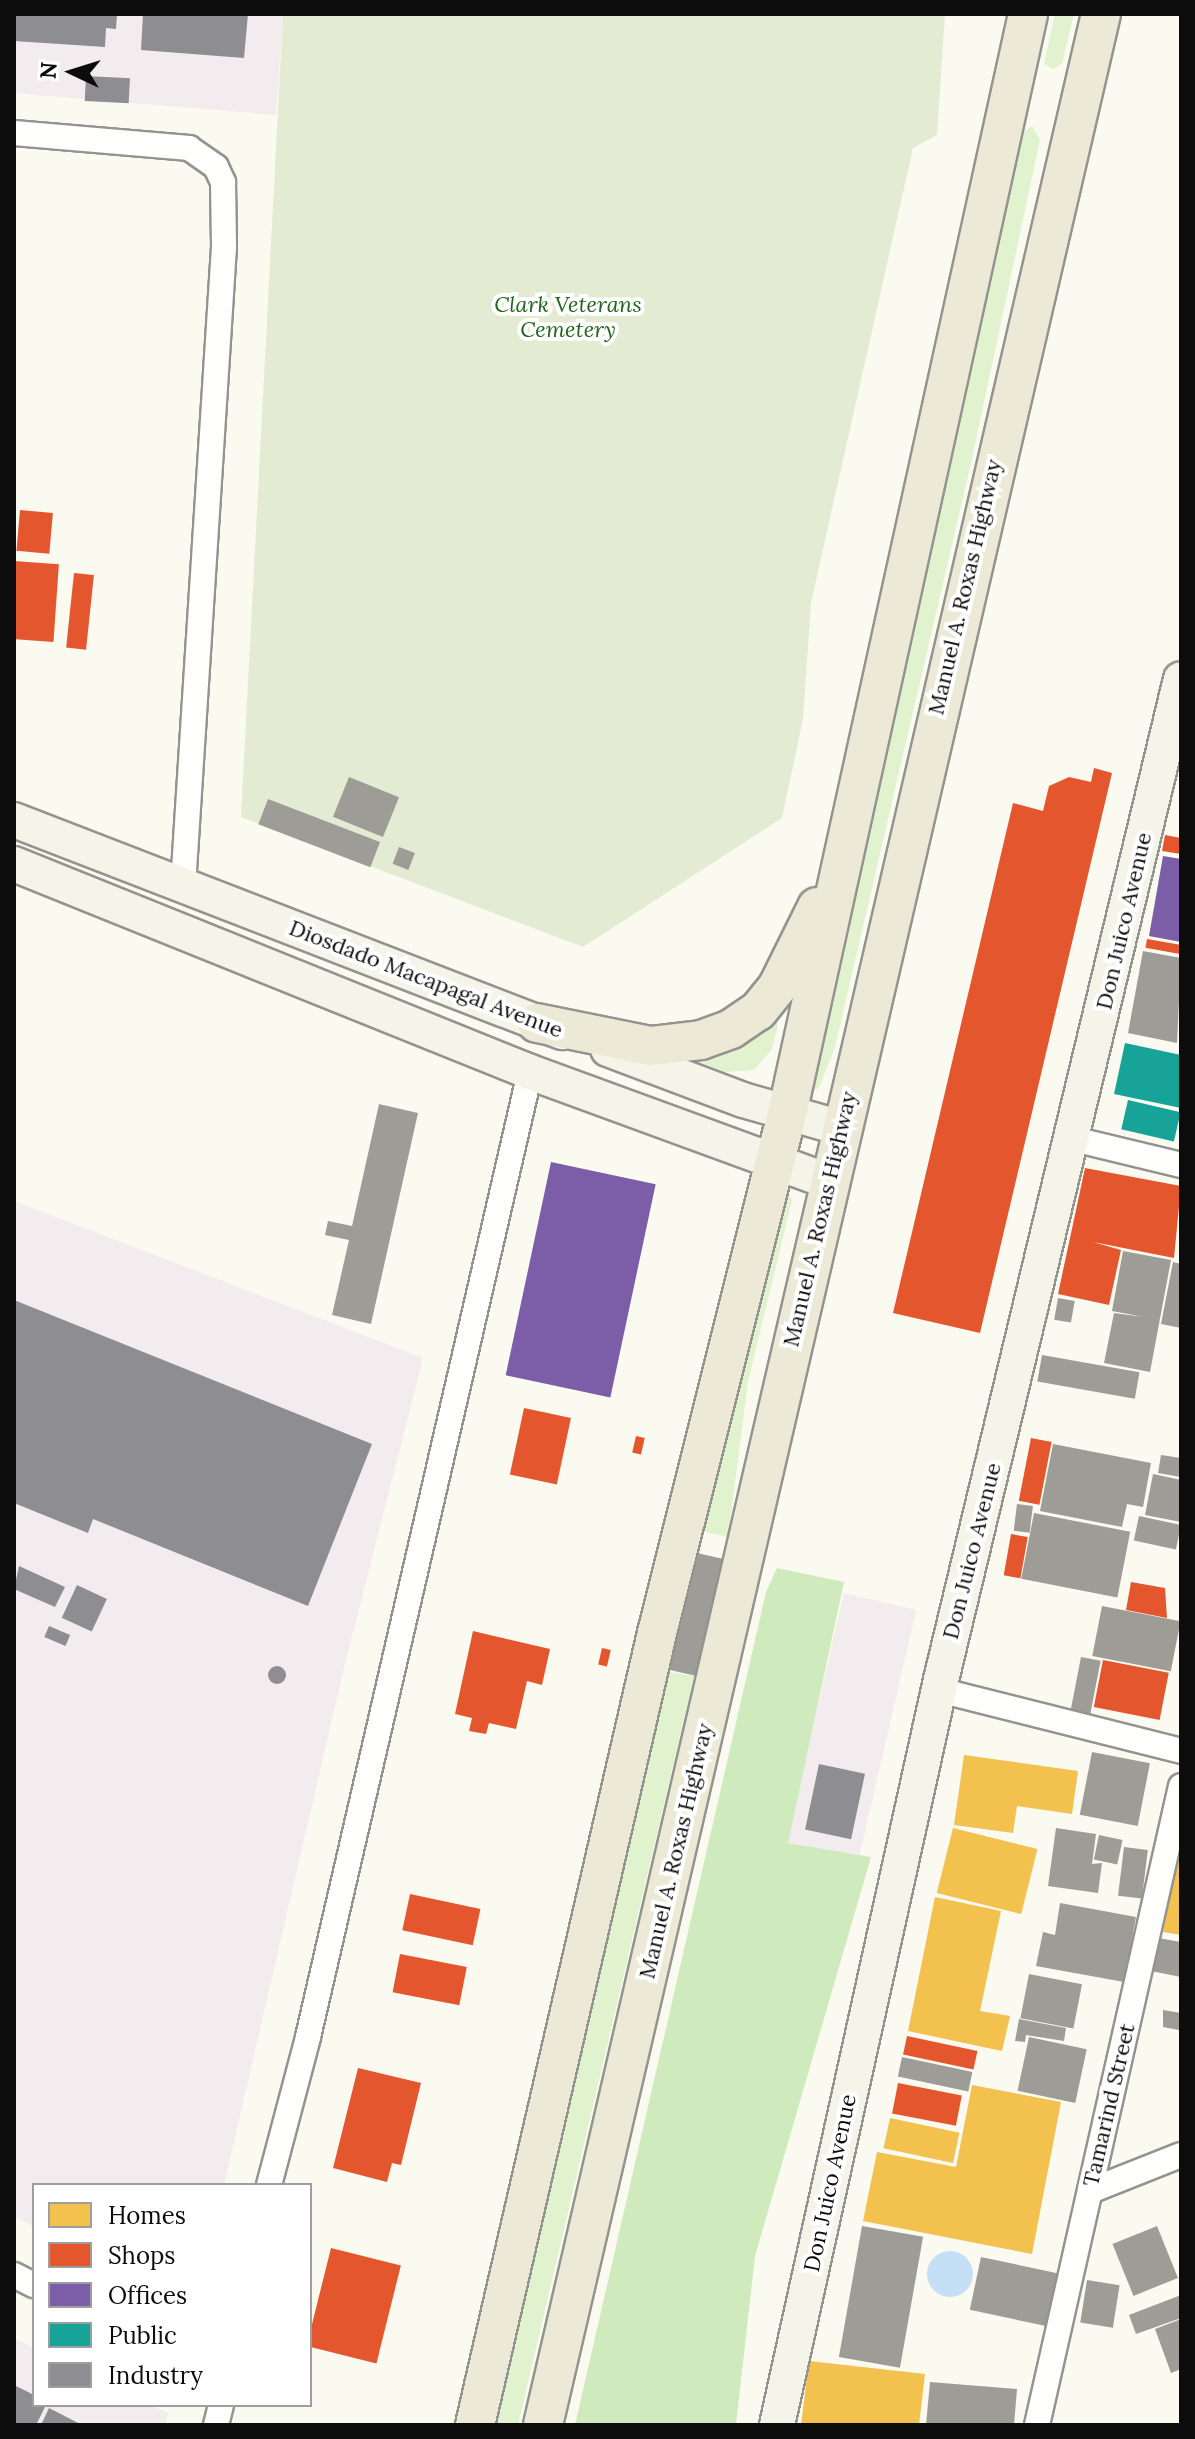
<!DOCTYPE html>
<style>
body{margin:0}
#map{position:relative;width:1195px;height:2439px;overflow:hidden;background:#fafaf0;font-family:Lora,serif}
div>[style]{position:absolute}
.industrial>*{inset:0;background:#f2ecee;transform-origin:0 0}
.green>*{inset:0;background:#e0f2ce}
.forest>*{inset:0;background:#cfeabc}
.cemetery>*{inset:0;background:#e3ecd3}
.water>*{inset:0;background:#c5dff6}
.round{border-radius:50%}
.homes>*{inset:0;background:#f2c14e;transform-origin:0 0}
.shops>*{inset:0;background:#e4572e;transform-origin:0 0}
.offices>*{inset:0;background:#7b5ea7;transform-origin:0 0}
.public>*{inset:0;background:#17a398;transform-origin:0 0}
.industry>*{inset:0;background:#8d8d92;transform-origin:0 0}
.building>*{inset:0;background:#9d9c96;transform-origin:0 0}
.roads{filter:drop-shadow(2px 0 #93938f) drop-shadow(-2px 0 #93938f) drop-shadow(0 2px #93938f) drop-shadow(0 -2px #93938f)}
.minor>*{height:24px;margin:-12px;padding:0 12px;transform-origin:12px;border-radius:12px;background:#fefefd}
.secondary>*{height:34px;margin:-17px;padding:0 17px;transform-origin:17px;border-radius:17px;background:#f4f4e8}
.primary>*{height:38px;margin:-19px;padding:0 19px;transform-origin:19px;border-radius:19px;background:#ecead7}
span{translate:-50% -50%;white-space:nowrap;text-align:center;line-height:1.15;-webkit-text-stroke:8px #fff;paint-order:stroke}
.park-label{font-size:22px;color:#21661a;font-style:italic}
.street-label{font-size:22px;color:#0c0c0c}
.frame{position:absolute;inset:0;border:16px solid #0c0c0c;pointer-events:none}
.legend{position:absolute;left:32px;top:2183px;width:280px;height:224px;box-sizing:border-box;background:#fff;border:2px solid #9e9e9e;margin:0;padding:10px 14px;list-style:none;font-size:24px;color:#0c0c0c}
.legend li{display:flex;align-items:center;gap:16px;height:40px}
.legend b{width:40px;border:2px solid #9e9e9e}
.north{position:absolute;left:32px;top:32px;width:80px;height:80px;-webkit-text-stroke:6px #fff;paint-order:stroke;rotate:274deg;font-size:22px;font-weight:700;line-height:32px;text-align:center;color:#0c0c0c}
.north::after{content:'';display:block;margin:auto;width:28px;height:36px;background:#0c0c0c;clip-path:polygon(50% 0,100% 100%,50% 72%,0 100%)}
</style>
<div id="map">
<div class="industrial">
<div style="clip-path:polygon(14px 14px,283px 14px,276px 115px,14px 93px)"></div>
<div style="clip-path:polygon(14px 1201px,423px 1358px,342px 1676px,224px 2185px,34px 2185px,34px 2226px,14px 2217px)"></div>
<div style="left:844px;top:1593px;width:74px;height:256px;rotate:13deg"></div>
<div style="clip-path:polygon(14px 2338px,34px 2348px,34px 2405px,151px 2405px,168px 2413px,165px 2425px,14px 2425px)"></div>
</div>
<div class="green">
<div style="clip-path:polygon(1055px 14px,1074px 14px,1062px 64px,1053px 69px,1044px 64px)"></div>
<div style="clip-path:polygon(1032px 126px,1040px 140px,971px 463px,835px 1047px,819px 1088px,812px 1090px,1013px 172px,1024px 132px)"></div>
<div style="clip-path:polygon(775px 1015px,778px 1025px,772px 1049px,754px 1070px,725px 1072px,688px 1057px)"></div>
<div style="clip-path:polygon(786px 1190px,792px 1200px,748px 1382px,728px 1537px,701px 1531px)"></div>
<div style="clip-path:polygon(668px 1672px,694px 1676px,518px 2425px,495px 2425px)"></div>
</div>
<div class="forest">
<div style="clip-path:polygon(777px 1568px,844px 1582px,788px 1843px,871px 1857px,755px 2256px,736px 2425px,575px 2425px,766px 1592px)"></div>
</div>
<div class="cemetery">
<div style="clip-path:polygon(283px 14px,945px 14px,937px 135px,913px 148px,811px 603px,803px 719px,782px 818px,583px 947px,241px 817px)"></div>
</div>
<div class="water">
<div class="round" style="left:927px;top:2251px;width:46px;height:46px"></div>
</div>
<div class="homes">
<div style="clip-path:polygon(964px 1755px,1078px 1771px,1072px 1814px,1017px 1806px,1013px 1833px,954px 1825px)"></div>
<div style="left:953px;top:1828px;width:87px;height:67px;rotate:14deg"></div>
<div style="clip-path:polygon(1181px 1834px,1181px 1935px,1163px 1932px,1168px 1905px,1162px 1904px)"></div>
<div style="clip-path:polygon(935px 1897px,1001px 1911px,980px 2011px,1010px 2016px,1002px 2051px,908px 2031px)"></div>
<div style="clip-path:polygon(972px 2085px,1061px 2102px,1032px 2254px,863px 2221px,877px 2152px,956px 2167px)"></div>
<div style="left:890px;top:2118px;width:71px;height:31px;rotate:12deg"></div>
<div style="clip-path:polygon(809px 2361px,925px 2374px,919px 2425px,801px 2425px)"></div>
</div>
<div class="shops">
<div style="left:20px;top:510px;width:33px;height:41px;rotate:5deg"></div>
<div style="left:14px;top:561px;width:45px;height:78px;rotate:4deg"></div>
<div style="left:74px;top:573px;width:20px;height:75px;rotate:6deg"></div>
<div style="clip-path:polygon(1094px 768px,1112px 773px,980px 1333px,893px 1313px,1013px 803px,1043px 811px,1049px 786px,1069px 777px,1091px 782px)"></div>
<div style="clip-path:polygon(1165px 835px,1181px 838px,1181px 854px,1162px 851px)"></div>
<div style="left:1147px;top:939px;width:35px;height:9px;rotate:10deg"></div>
<div style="clip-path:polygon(1085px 1168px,1181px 1186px,1174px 1258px,1093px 1242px,1121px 1250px,1109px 1305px,1058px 1294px)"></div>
<div style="left:524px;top:1408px;width:48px;height:68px;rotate:12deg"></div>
<div style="left:636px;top:1436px;width:9px;height:17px;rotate:13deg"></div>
<div style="left:1031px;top:1438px;width:21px;height:64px;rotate:11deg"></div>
<div style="left:1011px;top:1534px;width:17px;height:42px;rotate:10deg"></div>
<div style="clip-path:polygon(1131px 1582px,1165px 1588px,1167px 1618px,1126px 1610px)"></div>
<div style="clip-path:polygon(473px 1631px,550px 1649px,542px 1685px,527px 1681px,516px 1729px,489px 1723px,486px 1734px,469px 1731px,472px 1718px,455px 1714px)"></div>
<div style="left:602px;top:1648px;width:9px;height:17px;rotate:13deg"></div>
<div style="left:1103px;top:1660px;width:67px;height:48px;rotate:11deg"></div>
<div style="left:410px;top:1894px;width:72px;height:37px;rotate:12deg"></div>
<div style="left:400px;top:1954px;width:68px;height:39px;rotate:11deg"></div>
<div style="left:907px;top:2036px;width:72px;height:19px;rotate:12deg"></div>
<div style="clip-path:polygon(358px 2068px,421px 2083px,401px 2165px,392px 2163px,387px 2182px,333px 2168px)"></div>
<div style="left:898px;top:2083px;width:65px;height:31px;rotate:11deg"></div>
<div style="left:331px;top:2248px;width:72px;height:101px;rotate:14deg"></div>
</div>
<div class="offices">
<div style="clip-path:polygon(1163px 856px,1181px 859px,1181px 942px,1149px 936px)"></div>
<div style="left:551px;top:1162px;width:107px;height:218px;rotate:12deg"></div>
</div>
<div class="public">
<div style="clip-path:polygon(1125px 1043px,1181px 1055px,1181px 1108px,1114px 1094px)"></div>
<div style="left:1128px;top:1100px;width:54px;height:30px;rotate:13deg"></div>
</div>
<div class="industry">
<div style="clip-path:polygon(14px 14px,117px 14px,116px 29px,106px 28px,105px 47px,14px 41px)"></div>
<div style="clip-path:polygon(143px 14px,248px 14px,244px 58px,141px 50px)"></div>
<div style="left:86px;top:76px;width:44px;height:25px;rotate:3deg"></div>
<div style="clip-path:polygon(14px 1300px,372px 1444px,308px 1606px,93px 1519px,88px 1533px,14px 1503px)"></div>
<div style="clip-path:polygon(19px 1566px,65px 1587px,55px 1607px,14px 1589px)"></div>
<div style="left:77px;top:1585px;width:33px;height:36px;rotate:25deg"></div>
<div style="left:49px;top:1626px;width:23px;height:12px;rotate:23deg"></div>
<div class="round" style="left:268px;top:1666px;width:18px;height:18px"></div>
<div style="left:819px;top:1764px;width:47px;height:67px;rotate:12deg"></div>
<div style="clip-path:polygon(14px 2385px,34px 2395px,34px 2405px,46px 2405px,36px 2425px,14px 2425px)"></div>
<div style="clip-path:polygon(49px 2408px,82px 2425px,41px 2425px)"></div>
</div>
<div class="building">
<div style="left:349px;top:777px;width:54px;height:43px;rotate:22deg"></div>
<div style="left:268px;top:799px;width:120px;height:27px;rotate:21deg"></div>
<div style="left:399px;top:847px;width:17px;height:18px;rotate:21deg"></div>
<div style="clip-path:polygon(1143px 951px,1181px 958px,1177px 1043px,1128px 1033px)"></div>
<div style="clip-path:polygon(379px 1104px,418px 1113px,371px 1324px,332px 1315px,349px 1240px,325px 1235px,328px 1221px,352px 1226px)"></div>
<div style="clip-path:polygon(1123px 1251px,1171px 1260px,1150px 1372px,1104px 1363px,1114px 1313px,1144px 1317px,1112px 1311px)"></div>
<div style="clip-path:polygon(1173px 1262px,1181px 1264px,1181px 1328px,1161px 1324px)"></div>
<div style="left:1058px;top:1298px;width:17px;height:22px;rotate:10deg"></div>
<div style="left:1042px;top:1355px;width:99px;height:27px;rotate:10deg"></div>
<div style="clip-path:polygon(1053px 1444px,1151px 1463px,1143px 1507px,1127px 1504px,1122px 1527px,1040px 1511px)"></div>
<div style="clip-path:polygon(1161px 1455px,1181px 1458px,1181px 1477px,1158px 1473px)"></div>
<div style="clip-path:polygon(1153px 1474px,1181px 1480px,1181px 1522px,1145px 1515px)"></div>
<div style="left:1017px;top:1504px;width:16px;height:27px;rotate:7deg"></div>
<div style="left:1034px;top:1513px;width:98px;height:67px;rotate:11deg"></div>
<div style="left:1139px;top:1516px;width:43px;height:25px;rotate:12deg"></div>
<div style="left:684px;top:1550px;width:46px;height:120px;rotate:13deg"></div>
<div style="left:1102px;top:1606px;width:80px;height:51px;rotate:11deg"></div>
<div style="left:1081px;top:1657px;width:20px;height:57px;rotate:11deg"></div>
<div style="left:1092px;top:1752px;width:59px;height:64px;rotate:11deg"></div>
<div style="clip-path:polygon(1056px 1828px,1096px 1834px,1092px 1864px,1102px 1863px,1098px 1893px,1048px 1886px)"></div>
<div style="left:1099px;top:1835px;width:24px;height:25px;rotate:12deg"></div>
<div style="left:1124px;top:1847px;width:24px;height:49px;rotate:7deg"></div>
<div style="clip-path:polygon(1060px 1903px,1136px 1917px,1124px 1982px,1036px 1966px,1043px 1932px,1055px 1935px)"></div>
<div style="clip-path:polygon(1158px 1938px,1181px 1942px,1181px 1977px,1151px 1971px)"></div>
<div style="left:1029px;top:1974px;width:54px;height:45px;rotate:11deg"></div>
<div style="clip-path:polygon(1163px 2010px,1181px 2013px,1179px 2030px,1163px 2027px)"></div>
<div style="clip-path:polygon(1019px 2019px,1066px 2028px,1064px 2041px,1026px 2035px,1025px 2042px,1015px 2041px)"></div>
<div style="left:1029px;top:2037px;width:59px;height:55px;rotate:12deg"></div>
<div style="left:902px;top:2057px;width:72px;height:20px;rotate:12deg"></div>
<div style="left:862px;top:2226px;width:62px;height:133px;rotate:10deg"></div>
<div style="left:1157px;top:2226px;width:56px;height:48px;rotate:68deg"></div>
<div style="left:981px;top:2257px;width:78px;height:54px;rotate:12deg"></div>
<div style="left:1087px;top:2280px;width:33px;height:43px;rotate:9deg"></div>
<div style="clip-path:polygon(1181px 2295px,1181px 2318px,1136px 2334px,1129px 2315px)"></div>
<div style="clip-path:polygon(1181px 2319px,1181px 2369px,1171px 2373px,1155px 2329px)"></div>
<div style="clip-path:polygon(930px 2382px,1017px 2389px,1014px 2425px,926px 2425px)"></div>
</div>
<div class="roads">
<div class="minor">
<div style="left:14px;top:133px;width:176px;rotate:4.9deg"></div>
<div style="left:189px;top:148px;width:33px;rotate:35deg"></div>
<div style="left:216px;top:167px;width:17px;rotate:65deg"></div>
<div style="left:223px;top:182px;width:65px;rotate:89.1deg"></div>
<div style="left:224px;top:247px;width:640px;rotate:93.67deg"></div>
<div style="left:1073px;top:1139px;width:111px;rotate:13.5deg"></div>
<div style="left:939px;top:1690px;width:250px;rotate:14.1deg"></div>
<div style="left:269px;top:2185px;width:153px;rotate:-75.2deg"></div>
<div style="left:308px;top:2037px;width:990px;rotate:-77.04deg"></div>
<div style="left:1090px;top:2191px;width:98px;rotate:-21.6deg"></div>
<div style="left:14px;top:2275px;width:22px;rotate:27deg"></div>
<div style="left:216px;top:2425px;width:21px;rotate:-76deg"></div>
<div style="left:1037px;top:2425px;width:655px;rotate:-77.3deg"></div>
</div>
<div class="secondary">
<div style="left:14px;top:820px;width:588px;rotate:21.15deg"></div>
<div style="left:14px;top:864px;width:556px;rotate:21.95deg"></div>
<div style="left:530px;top:1072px;width:317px;rotate:20.1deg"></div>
<div style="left:608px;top:1049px;width:144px;rotate:20.7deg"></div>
<div style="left:743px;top:1100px;width:102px;rotate:15.9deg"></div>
<div style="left:777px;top:2425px;width:763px;rotate:-77.59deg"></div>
<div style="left:941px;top:1680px;width:1029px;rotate:-76.52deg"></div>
</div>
<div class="primary">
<div style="left:537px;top:1023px;width:115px;rotate:11.5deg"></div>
<div style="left:650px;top:1046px;width:51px;rotate:-6.7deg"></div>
<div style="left:701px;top:1040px;width:32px;rotate:-20deg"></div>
<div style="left:731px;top:1029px;width:32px;rotate:-34deg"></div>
<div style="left:758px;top:1011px;width:32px;rotate:-51deg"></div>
<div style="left:778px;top:986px;width:88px;rotate:-63.7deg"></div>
<div style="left:475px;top:2425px;width:813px;rotate:-77.06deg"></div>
<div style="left:657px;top:1633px;width:535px;rotate:-75.94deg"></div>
<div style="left:787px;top:1114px;width:1126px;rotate:-77.64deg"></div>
<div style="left:543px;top:2425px;width:2475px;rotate:-76.97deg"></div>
</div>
</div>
<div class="park-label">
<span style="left:568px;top:317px">Clark Veterans<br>Cemetery</span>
</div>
<div class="street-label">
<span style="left:965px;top:587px;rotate:-77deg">Manuel A. Roxas Highway</span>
<span style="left:1124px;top:921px;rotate:-77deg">Don Juico Avenue</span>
<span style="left:426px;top:979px;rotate:21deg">Diosdado Macapagal Avenue</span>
<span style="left:820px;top:1219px;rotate:-77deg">Manuel A. Roxas Highway</span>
<span style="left:972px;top:1551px;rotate:-76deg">Don Juico Avenue</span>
<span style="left:676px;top:1851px;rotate:-77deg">Manuel A. Roxas Highway</span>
<span style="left:1109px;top:2105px;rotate:-77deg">Tamarind Street</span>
<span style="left:830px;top:2183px;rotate:-78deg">Don Juico Avenue</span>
</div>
<div class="frame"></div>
<ul class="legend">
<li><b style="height:22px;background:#f2c14e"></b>Homes</li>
<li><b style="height:22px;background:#e4572e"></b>Shops</li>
<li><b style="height:22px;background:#7b5ea7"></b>Offices</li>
<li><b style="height:22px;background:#17a398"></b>Public</li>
<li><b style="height:22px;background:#8d8d92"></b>Industry</li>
</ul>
<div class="north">N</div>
</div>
